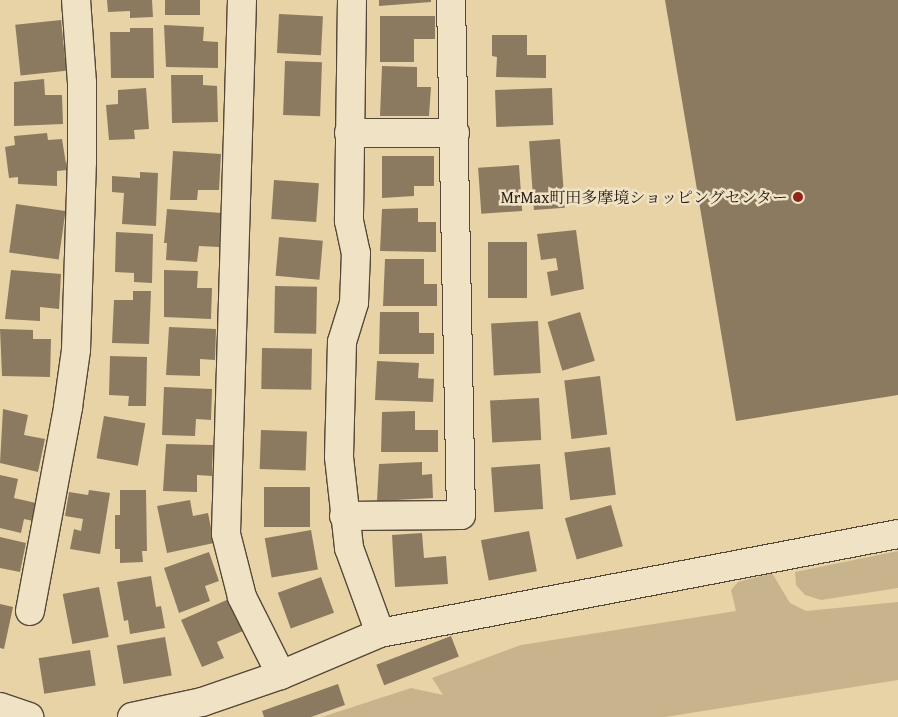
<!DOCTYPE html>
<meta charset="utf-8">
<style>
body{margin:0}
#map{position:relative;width:898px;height:717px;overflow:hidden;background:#e8d3a6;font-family:"Gentium Book Plus","Noto Serif JP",serif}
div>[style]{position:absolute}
.green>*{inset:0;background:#c7b48d}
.building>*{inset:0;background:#8b7a60;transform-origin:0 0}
.roads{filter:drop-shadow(1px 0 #564838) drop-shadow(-1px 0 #564838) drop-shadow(0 1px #564838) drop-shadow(0 -1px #564838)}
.minor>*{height:28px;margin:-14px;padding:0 14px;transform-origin:14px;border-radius:14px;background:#f0e2c5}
.dots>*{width:14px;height:14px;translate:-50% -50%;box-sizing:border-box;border:2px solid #f0e2c5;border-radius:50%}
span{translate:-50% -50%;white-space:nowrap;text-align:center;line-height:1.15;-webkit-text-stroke:5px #f0e2c5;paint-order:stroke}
.poi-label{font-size:16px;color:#261a14}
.right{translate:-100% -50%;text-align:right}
</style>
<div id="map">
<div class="green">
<div style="clip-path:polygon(898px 551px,898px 588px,821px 600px,805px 595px,796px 585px,795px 572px)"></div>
<div style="clip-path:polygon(772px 573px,790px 603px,806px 611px,898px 602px,898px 680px,665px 717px,322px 717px,411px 688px,443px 695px,432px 678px,521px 645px,736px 611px,731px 590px,738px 582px)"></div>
</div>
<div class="building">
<div style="clip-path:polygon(107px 0,152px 0,153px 17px,130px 18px,130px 11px,108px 12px)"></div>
<div style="left:165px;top:0;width:35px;height:15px"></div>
<div style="clip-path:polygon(379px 0,431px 0,431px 2px,379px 6px)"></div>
<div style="clip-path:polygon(665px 0,898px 0,898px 395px,736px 421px)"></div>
<div style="left:279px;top:14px;width:44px;height:39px;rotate:3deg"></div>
<div style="clip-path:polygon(380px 16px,435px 16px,435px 39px,414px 39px,414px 62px,380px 62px)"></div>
<div style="left:61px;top:20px;width:51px;height:46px;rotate:84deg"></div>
<div style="clip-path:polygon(164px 25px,204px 27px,203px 41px,218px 42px,218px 68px,166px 67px)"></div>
<div style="clip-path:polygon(130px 28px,153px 28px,154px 78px,111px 78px,110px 32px,130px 32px)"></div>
<div style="clip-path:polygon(492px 35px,527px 35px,527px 55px,546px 55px,546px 78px,496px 77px,497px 57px,492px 56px)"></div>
<div style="left:285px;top:61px;width:37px;height:54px;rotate:2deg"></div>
<div style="clip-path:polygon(382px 66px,417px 67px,417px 87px,431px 87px,429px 116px,380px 116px)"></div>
<div style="clip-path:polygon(171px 75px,203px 75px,203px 85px,217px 86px,218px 122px,172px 123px)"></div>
<div style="clip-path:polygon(44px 79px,45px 95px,62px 95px,63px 124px,14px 126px,14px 82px)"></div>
<div style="clip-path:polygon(146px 88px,149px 129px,134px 130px,135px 139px,109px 140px,106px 105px,118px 104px,118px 90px)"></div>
<div style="left:552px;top:88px;width:37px;height:57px;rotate:88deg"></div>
<div style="clip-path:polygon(47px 133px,48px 140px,62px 139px,67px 170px,57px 171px,57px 186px,18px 184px,18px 177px,9px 178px,5px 147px,15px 145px,14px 136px)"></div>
<div style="left:560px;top:139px;width:69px;height:31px;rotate:86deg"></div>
<div style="clip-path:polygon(173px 151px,221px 154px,219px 190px,198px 190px,197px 200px,170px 200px)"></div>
<div style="clip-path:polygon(382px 156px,434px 156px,434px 186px,414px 186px,414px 196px,382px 198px)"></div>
<div style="left:519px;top:165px;width:46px;height:41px;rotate:86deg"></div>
<div style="clip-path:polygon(140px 172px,158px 173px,156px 226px,122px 224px,124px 193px,112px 192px,112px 176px,140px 178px)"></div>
<div style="left:274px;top:180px;width:45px;height:39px;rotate:4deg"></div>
<div style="left:16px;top:204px;width:50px;height:49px;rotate:8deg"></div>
<div style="clip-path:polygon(418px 208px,418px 222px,436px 222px,436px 252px,380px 251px,382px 209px)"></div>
<div style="clip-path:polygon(167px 209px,222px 213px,219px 247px,199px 246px,197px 262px,166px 260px,167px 243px,164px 243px)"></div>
<div style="clip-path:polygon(576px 230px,584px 289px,551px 296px,547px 272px,558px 270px,556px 258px,541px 260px,537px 234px)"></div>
<div style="clip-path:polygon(116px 232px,153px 234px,152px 283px,134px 282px,134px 273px,115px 272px)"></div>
<div style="left:279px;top:237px;width:44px;height:39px;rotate:5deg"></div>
<div style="left:488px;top:242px;width:39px;height:56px"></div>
<div style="clip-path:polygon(385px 259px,424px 259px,424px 284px,437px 284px,437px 306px,383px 306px)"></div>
<div style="clip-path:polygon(11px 270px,61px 274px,59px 309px,40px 307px,40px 321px,5px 319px)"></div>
<div style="clip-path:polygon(164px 270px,198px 271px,197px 288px,212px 288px,211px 319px,164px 317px)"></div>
<div style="left:275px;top:286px;width:42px;height:47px;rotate:1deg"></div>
<div style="clip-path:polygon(133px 291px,151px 291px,149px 344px,112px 343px,114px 300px,133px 300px)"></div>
<div style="clip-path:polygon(380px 312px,419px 312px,419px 333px,434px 333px,434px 354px,379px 354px)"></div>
<div style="left:580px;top:312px;width:51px;height:34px;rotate:73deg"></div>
<div style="left:538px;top:321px;width:52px;height:47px;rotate:87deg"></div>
<div style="clip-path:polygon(169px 327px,216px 329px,215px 360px,200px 359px,200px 376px,166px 375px)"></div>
<div style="clip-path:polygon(0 329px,33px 330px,33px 339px,51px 339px,50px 377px,2px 376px)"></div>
<div style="left:262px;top:348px;width:50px;height:41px;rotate:1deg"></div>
<div style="clip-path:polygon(110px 356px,147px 357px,146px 406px,128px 406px,129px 396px,109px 395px)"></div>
<div style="clip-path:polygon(377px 361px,419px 363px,418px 378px,434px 379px,433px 402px,375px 400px)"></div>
<div style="left:600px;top:376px;width:59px;height:36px;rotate:83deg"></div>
<div style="clip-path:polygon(164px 387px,212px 389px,211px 420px,196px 419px,195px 436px,162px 435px)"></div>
<div style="left:539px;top:398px;width:42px;height:49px;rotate:87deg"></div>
<div style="clip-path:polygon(3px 409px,28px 415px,24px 435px,45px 439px,38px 472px,0 463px)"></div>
<div style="clip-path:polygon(415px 411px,415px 430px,438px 430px,438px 452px,381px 452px,382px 412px)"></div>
<div style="left:104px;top:416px;width:42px;height:43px;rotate:10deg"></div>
<div style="left:261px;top:430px;width:46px;height:39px;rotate:2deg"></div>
<div style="clip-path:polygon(166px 444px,213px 445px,212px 476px,197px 475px,197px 492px,163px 491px)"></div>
<div style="left:610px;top:447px;width:48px;height:46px;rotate:83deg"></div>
<div style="clip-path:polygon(422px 462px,422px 475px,432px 474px,433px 498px,377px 501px,379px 464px)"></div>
<div style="left:540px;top:464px;width:45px;height:49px;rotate:86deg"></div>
<div style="clip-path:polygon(0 475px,18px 479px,14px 498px,36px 503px,33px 521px,24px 519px,21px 533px,0 528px)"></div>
<div style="left:310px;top:487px;width:40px;height:46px;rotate:90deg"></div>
<div style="clip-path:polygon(89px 490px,110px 493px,100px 554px,70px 549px,74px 529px,81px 531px,83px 519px,65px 516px,69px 492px,88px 495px)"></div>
<div style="clip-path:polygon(120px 490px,146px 490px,147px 551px,142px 551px,143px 562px,120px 563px,120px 549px,115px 549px,115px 515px,120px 515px)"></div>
<div style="clip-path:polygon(190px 500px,193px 516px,208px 513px,214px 543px,167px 553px,157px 506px)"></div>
<div style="left:611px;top:505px;width:43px;height:48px;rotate:74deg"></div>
<div style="left:311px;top:530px;width:40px;height:47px;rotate:80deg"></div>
<div style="left:529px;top:531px;width:41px;height:49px;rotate:79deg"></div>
<div style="clip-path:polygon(422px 533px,424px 558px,446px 556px,448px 584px,395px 587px,392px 535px)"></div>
<div style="clip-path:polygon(0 537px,26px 543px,20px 572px,0 568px)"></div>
<div style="clip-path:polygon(209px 552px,219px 581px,205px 586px,210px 601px,179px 613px,164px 568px)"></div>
<div style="clip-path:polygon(151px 576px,156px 607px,161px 606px,165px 628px,130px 634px,128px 620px,124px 621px,117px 582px)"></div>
<div style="left:321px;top:577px;width:38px;height:46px;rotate:70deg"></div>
<div style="left:99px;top:587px;width:51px;height:37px;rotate:79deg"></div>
<div style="clip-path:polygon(229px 599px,243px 631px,217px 642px,224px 658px,202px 667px,181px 620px)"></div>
<div style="clip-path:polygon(0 604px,13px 607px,4px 649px,0 648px)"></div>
<div style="left:451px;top:636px;width:22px;height:80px;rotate:69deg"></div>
<div style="left:165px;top:637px;width:39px;height:49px;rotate:80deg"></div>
<div style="left:90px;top:650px;width:36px;height:52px;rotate:81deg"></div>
<div style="clip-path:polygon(338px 684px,345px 705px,311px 717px,264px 717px,262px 711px)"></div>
</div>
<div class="roads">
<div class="minor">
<div style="left:242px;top:0;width:534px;rotate:91.72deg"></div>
<div style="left:226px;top:534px;width:65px;rotate:75.7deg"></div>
<div style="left:242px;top:597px;width:87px;rotate:63.4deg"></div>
<div style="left:352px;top:0;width:221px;rotate:90.8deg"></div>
<div style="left:349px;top:221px;width:33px;rotate:78deg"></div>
<div style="left:356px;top:253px;width:50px;rotate:92.3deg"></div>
<div style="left:354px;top:303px;width:41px;rotate:107.1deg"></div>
<div style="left:342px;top:342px;width:115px;rotate:91.5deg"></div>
<div style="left:339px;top:457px;width:92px;rotate:83.7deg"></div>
<div style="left:349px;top:548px;width:90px;rotate:70deg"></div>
<div style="left:349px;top:133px;width:106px"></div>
<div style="left:344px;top:516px;width:117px;rotate:-0.5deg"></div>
<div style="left:461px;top:515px;width:515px;rotate:-91.11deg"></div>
<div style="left:30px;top:611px;width:208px;rotate:-79.4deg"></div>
<div style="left:68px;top:407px;width:58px;rotate:-82deg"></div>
<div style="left:76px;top:350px;width:188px;rotate:-88.2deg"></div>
<div style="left:82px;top:162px;width:79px;rotate:-90deg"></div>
<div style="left:82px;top:83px;width:83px;rotate:-94.1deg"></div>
<div style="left:0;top:707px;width:31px;rotate:19deg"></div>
<div style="left:132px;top:717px;width:72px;rotate:-12.1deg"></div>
<div style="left:202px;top:702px;width:83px;rotate:-18.9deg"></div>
<div style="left:281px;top:675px;width:108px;rotate:-23deg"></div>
<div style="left:380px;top:633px;width:527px;rotate:-10.82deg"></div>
</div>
</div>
<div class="dots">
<div style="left:798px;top:197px;background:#8f2418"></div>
</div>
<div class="poi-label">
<span class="right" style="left:788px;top:197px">MrMax町田多摩境ショッピングセンター</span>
</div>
</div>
